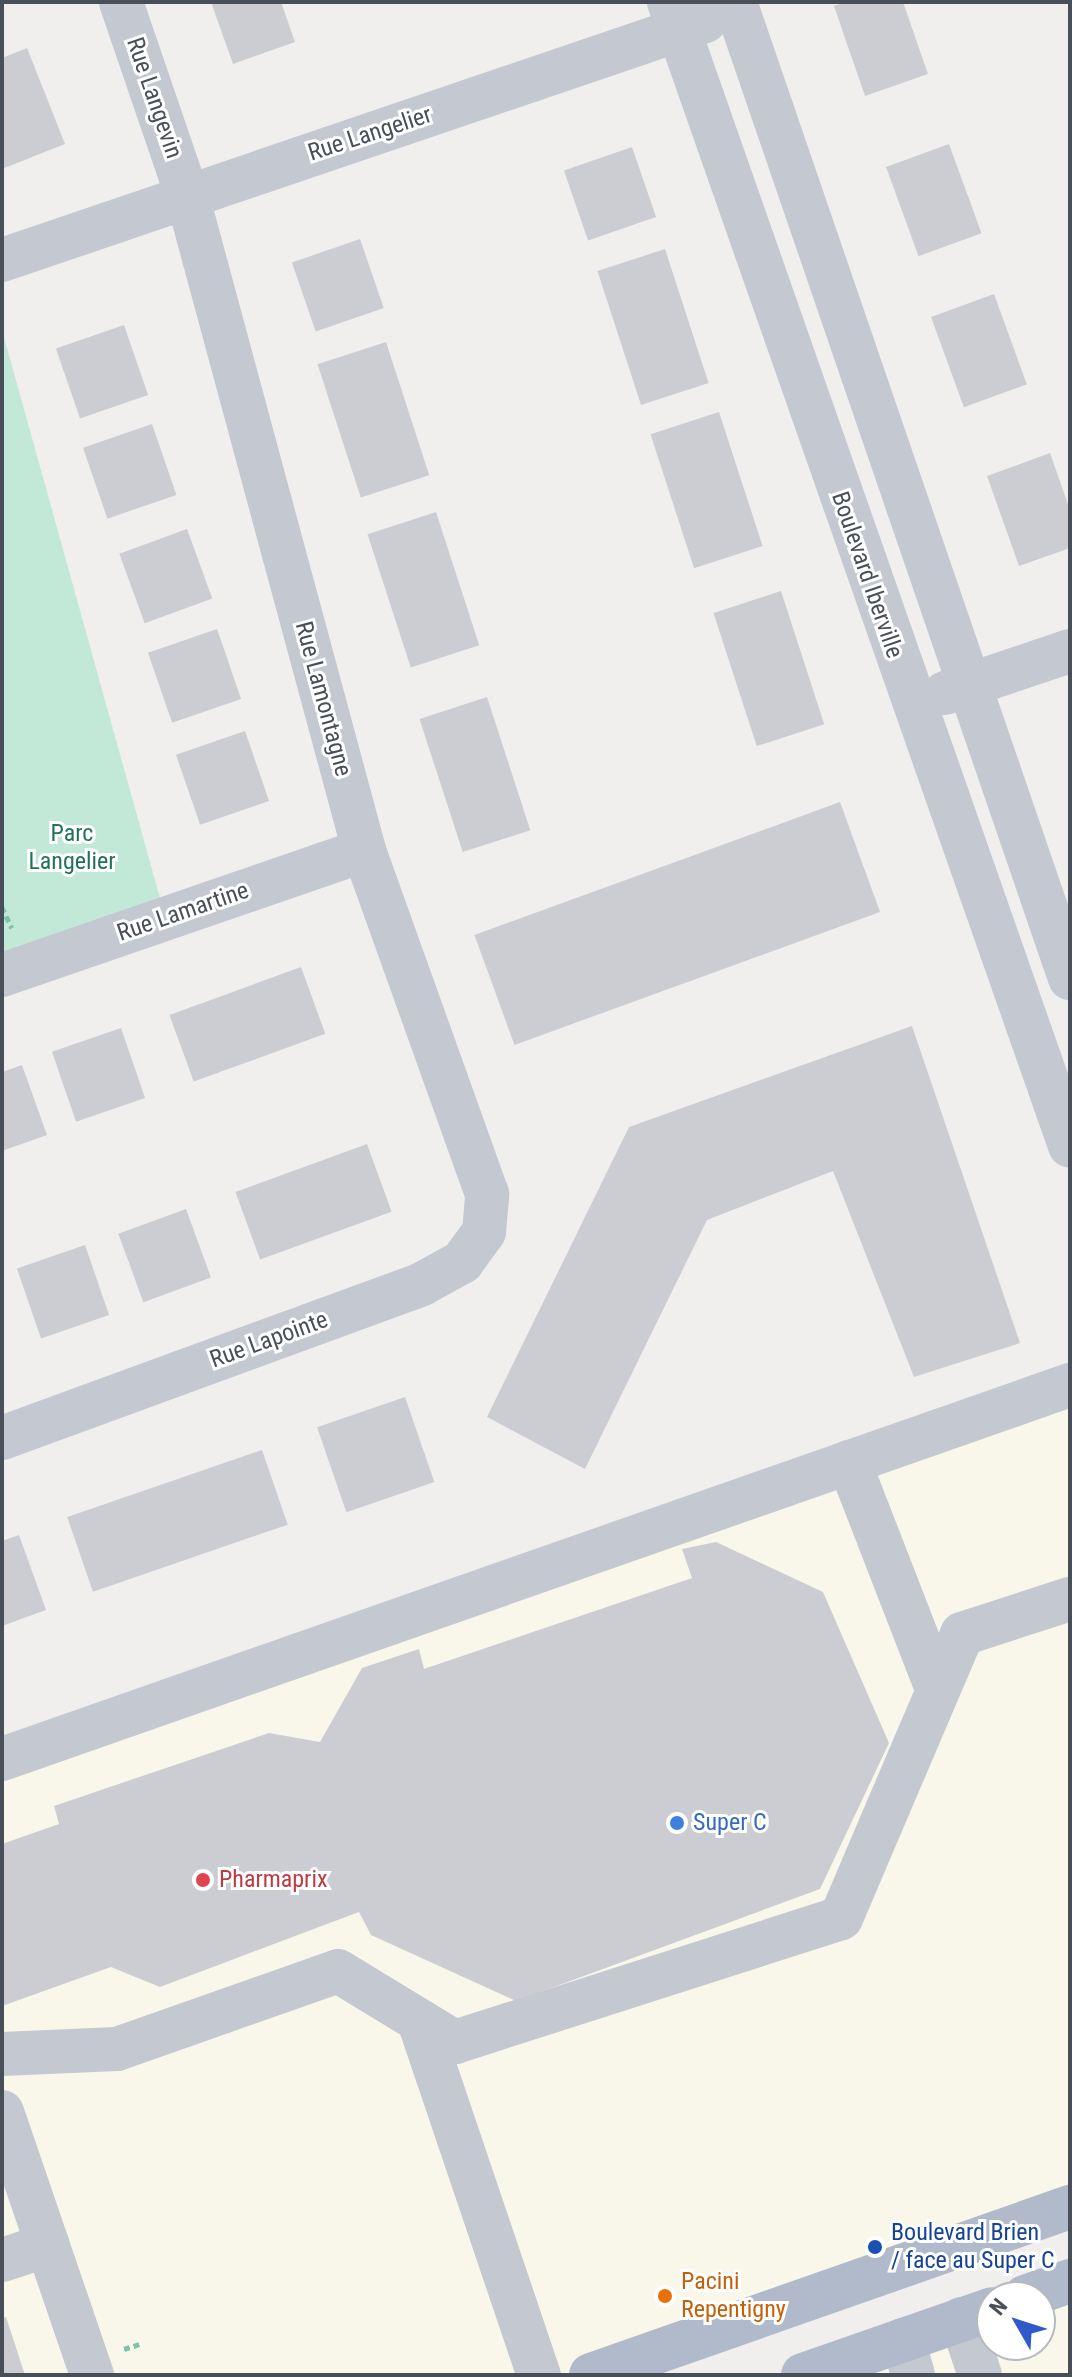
<!DOCTYPE html>
<style>
body{margin:0}
#map{position:relative;width:1072px;height:2377px;overflow:hidden;background:#f0efee;font-family:"Roboto Condensed",sans-serif}
div>[style]{position:absolute}
.commercial>*{inset:0;background:#f9f7e9}
.green>*{inset:0;background:#c2e9d7}
.building>*{inset:0;background:#cccdd2;transform-origin:0 0}
.path>*{height:5px;margin-top:-2.5px;transform-origin:0;background:repeating-linear-gradient(90deg,#7ec3ab 0 6px,transparent 0 10px)}
.minor>*{height:44px;margin:-22px;padding:0 22px;transform-origin:22px;border-radius:22px;background:#c3c8d1}
.major>*{height:44px;margin:-22px;padding:0 22px;transform-origin:22px;border-radius:22px;background:#b1baca}
.dots>*{width:22px;height:22px;translate:-50% -50%;box-sizing:border-box;border:4px solid #fff;border-radius:50%}
span{translate:-50% -50%;white-space:nowrap;text-align:center;line-height:1.15;-webkit-text-stroke:6px #fff;paint-order:stroke}
.street-label{font-size:24px;color:#494f59}
.park-label{font-size:24px;color:#227256}
.shop-label{font-size:24px;color:#366cbe}
.left{translate:0 -50%;text-align:left}
.health-label{font-size:24px;color:#be3a42}
.transit-label{font-size:24px;color:#164399}
.food-label{font-size:24px;color:#c56008}
.frame{position:absolute;inset:0;border:4px solid #494f59;pointer-events:none}
.north{position:absolute;left:976px;top:2281px;width:80px;height:80px;box-sizing:border-box;background:#fff;border:2px solid #b6b9bd;border-radius:50%;rotate:309deg;font-size:22px;font-weight:700;line-height:32px;text-align:center;color:#494f59}
.north::after{content:'';display:block;margin:auto;width:28px;height:36px;background:#2f5bca;clip-path:polygon(50% 0,100% 100%,50% 72%,0 100%)}
</style>
<div id="map">
<div class="commercial">
<div style="clip-path:polygon(1070px 1370px,1070px 2207px,591px 2375px,2px 2375px,2px 1741px)"></div>
<div style="clip-path:polygon(1070px 2282px,1070px 2375px,807px 2375px,992px 2309px,992px 2345px,1040px 2345px,1040px 2297px)"></div>
</div>
<div class="green">
<div style="clip-path:polygon(2px 330px,160px 898px,2px 954px)"></div>
</div>
<div class="building">
<div style="clip-path:polygon(211px 2px,281px 2px,295px 42px,233px 64px)"></div>
<div style="clip-path:polygon(846px 2px,903px 2px,928px 74px,865px 96px,834px 6px)"></div>
<div style="clip-path:polygon(27px 48px,65px 144px,2px 169px,2px 58px)"></div>
<div style="left:949px;top:144px;width:95px;height:67px;rotate:70deg"></div>
<div style="left:632px;top:147px;width:74px;height:72px;rotate:71deg"></div>
<div style="left:360px;top:239px;width:73px;height:72px;rotate:71deg"></div>
<div style="left:665px;top:249px;width:141px;height:71px;rotate:72deg"></div>
<div style="left:994px;top:294px;width:96px;height:67px;rotate:70deg"></div>
<div style="left:124px;top:325px;width:74px;height:72px;rotate:71deg"></div>
<div style="left:386px;top:342px;width:140px;height:72px;rotate:72deg"></div>
<div style="left:719px;top:412px;width:141px;height:72px;rotate:72deg"></div>
<div style="left:152px;top:424px;width:75px;height:73px;rotate:71deg"></div>
<div style="clip-path:polygon(1050px 453px,1070px 510px,1070px 548px,1019px 566px,987px 476px)"></div>
<div style="left:436px;top:512px;width:140px;height:72px;rotate:72deg"></div>
<div style="left:187px;top:529px;width:74px;height:72px;rotate:70deg"></div>
<div style="left:781px;top:591px;width:140px;height:71px;rotate:72deg"></div>
<div style="left:217px;top:629px;width:74px;height:73px;rotate:71deg"></div>
<div style="left:487px;top:697px;width:140px;height:71px;rotate:72deg"></div>
<div style="left:245px;top:731px;width:74px;height:73px;rotate:71deg"></div>
<div style="left:840px;top:802px;width:117px;height:389px;rotate:70deg"></div>
<div style="left:301px;top:967px;width:71px;height:140px;rotate:70deg"></div>
<div style="clip-path:polygon(912px 1026px,1020px 1343px,914px 1377px,833px 1171px,707px 1220px,585px 1469px,487px 1417px,629px 1127px)"></div>
<div style="left:121px;top:1028px;width:74px;height:73px;rotate:71deg"></div>
<div style="clip-path:polygon(22px 1065px,47px 1135px,2px 1151px,2px 1072px)"></div>
<div style="left:367px;top:1144px;width:72px;height:140px;rotate:70deg"></div>
<div style="left:186px;top:1209px;width:73px;height:72px;rotate:70deg"></div>
<div style="left:85px;top:1245px;width:74px;height:72px;rotate:71deg"></div>
<div style="left:405px;top:1397px;width:90px;height:93px;rotate:71deg"></div>
<div style="left:262px;top:1450px;width:79px;height:206px;rotate:71deg"></div>
<div style="clip-path:polygon(19px 1535px,46px 1610px,2px 1626px,2px 1541px)"></div>
<div style="clip-path:polygon(716px 1542px,823px 1592px,889px 1743px,820px 1889px,516px 2001px,371px 1935px,359px 1912px,160px 1987px,111px 1967px,2px 2006px,2px 1844px,59px 1824px,54px 1806px,269px 1733px,320px 1742px,362px 1668px,419px 1649px,424px 1669px,692px 1578px,682px 1549px)"></div>
<div style="clip-path:polygon(6px 2317px,25px 2375px,2px 2375px,2px 2318px)"></div>
</div>
<div class="path">
<div style="left:2px;top:907px;width:23px;rotate:65deg"></div>
<div style="left:124px;top:2349px;width:16px;rotate:-18deg"></div>
</div>
<div class="minor">
<div style="left:669px;top:2px;width:1212px;rotate:70.68deg"></div>
<div style="left:735px;top:2px;width:1032px;rotate:71.06deg"></div>
<div style="left:2px;top:260px;width:743px;rotate:-18.78deg"></div>
<div style="left:945px;top:693px;width:132px;rotate:-18.6deg"></div>
<div style="left:2px;top:975px;width:383px;rotate:-19deg"></div>
<div style="left:2px;top:1438px;width:447px;rotate:-20.1deg"></div>
<div style="left:422px;top:1284px;width:46px;rotate:-28.8deg"></div>
<div style="left:462px;top:1262px;width:37px;rotate:-54deg"></div>
<div style="left:484px;top:1232px;width:38px;rotate:-85deg"></div>
<div style="left:487px;top:1194px;width:365px;rotate:-109.7deg"></div>
<div style="left:364px;top:850px;width:678px;rotate:-105.12deg"></div>
<div style="left:187px;top:195px;width:204px;rotate:-108.9deg"></div>
<div style="left:849px;top:1462px;width:243px;rotate:68.8deg"></div>
<div style="left:2px;top:1759px;width:1132px;rotate:-19.3deg"></div>
<div style="left:419px;top:2021px;width:374px;rotate:71.3deg"></div>
<div style="left:2px;top:2054px;width:115px;rotate:-2.5deg"></div>
<div style="left:117px;top:2049px;width:234px;rotate:-19.4deg"></div>
<div style="left:338px;top:1971px;width:137px;rotate:31.3deg"></div>
<div style="left:455px;top:2042px;width:405px;rotate:-17.8deg"></div>
<div style="left:841px;top:1918px;width:309px;rotate:-66.9deg"></div>
<div style="left:962px;top:1634px;width:114px;rotate:-18deg"></div>
<div style="left:2px;top:2112px;width:278px;rotate:71.1deg"></div>
<div style="left:2px;top:2260px;width:48px;rotate:-18.1deg"></div>
<div style="left:961px;top:2319px;width:59px;rotate:71.3deg"></div>
<div style="left:903px;top:2340px;width:36px;rotate:74deg"></div>
</div>
<div class="major">
<div style="left:1025px;top:2297px;width:48px;rotate:-19.6deg"></div>
<div style="left:591px;top:2375px;width:508px;rotate:-19.33deg"></div>
<div style="left:803px;top:2375px;width:200px;rotate:-19.2deg"></div>
</div>
<div class="dots">
<div style="left:677px;top:1823px;background:#3f7fe0"></div>
<div style="left:203px;top:1880px;background:#e0444e"></div>
<div style="left:875px;top:2247px;background:#1a4fb4"></div>
<div style="left:665px;top:2296px;background:#e8710a"></div>
</div>
<div class="street-label">
<span style="left:154px;top:98px;rotate:71deg">Rue Langevin</span>
<span style="left:370px;top:134px;rotate:-18deg">Rue Langelier</span>
<span style="left:867px;top:575px;rotate:71deg">Boulevard Iberville</span>
<span style="left:323px;top:699px;rotate:75deg">Rue Lamontagne</span>
<span style="left:183px;top:912px;rotate:-19deg">Rue Lamartine</span>
<span style="left:269px;top:1340px;rotate:-20deg">Rue Lapointe</span>
</div>
<div class="park-label">
<span style="left:72px;top:848px">Parc<br>Langelier</span>
</div>
<div class="shop-label">
<span class="left" style="left:693px;top:1823px">Super C</span>
</div>
<div class="health-label">
<span class="left" style="left:219px;top:1880px">Pharmaprix</span>
</div>
<div class="transit-label">
<span class="left" style="left:891px;top:2247px">Boulevard Brien<br>/ face au Super C</span>
</div>
<div class="food-label">
<span class="left" style="left:681px;top:2296px">Pacini<br>Repentigny</span>
</div>
<div class="frame"></div>
<div class="north">N</div>
</div>
